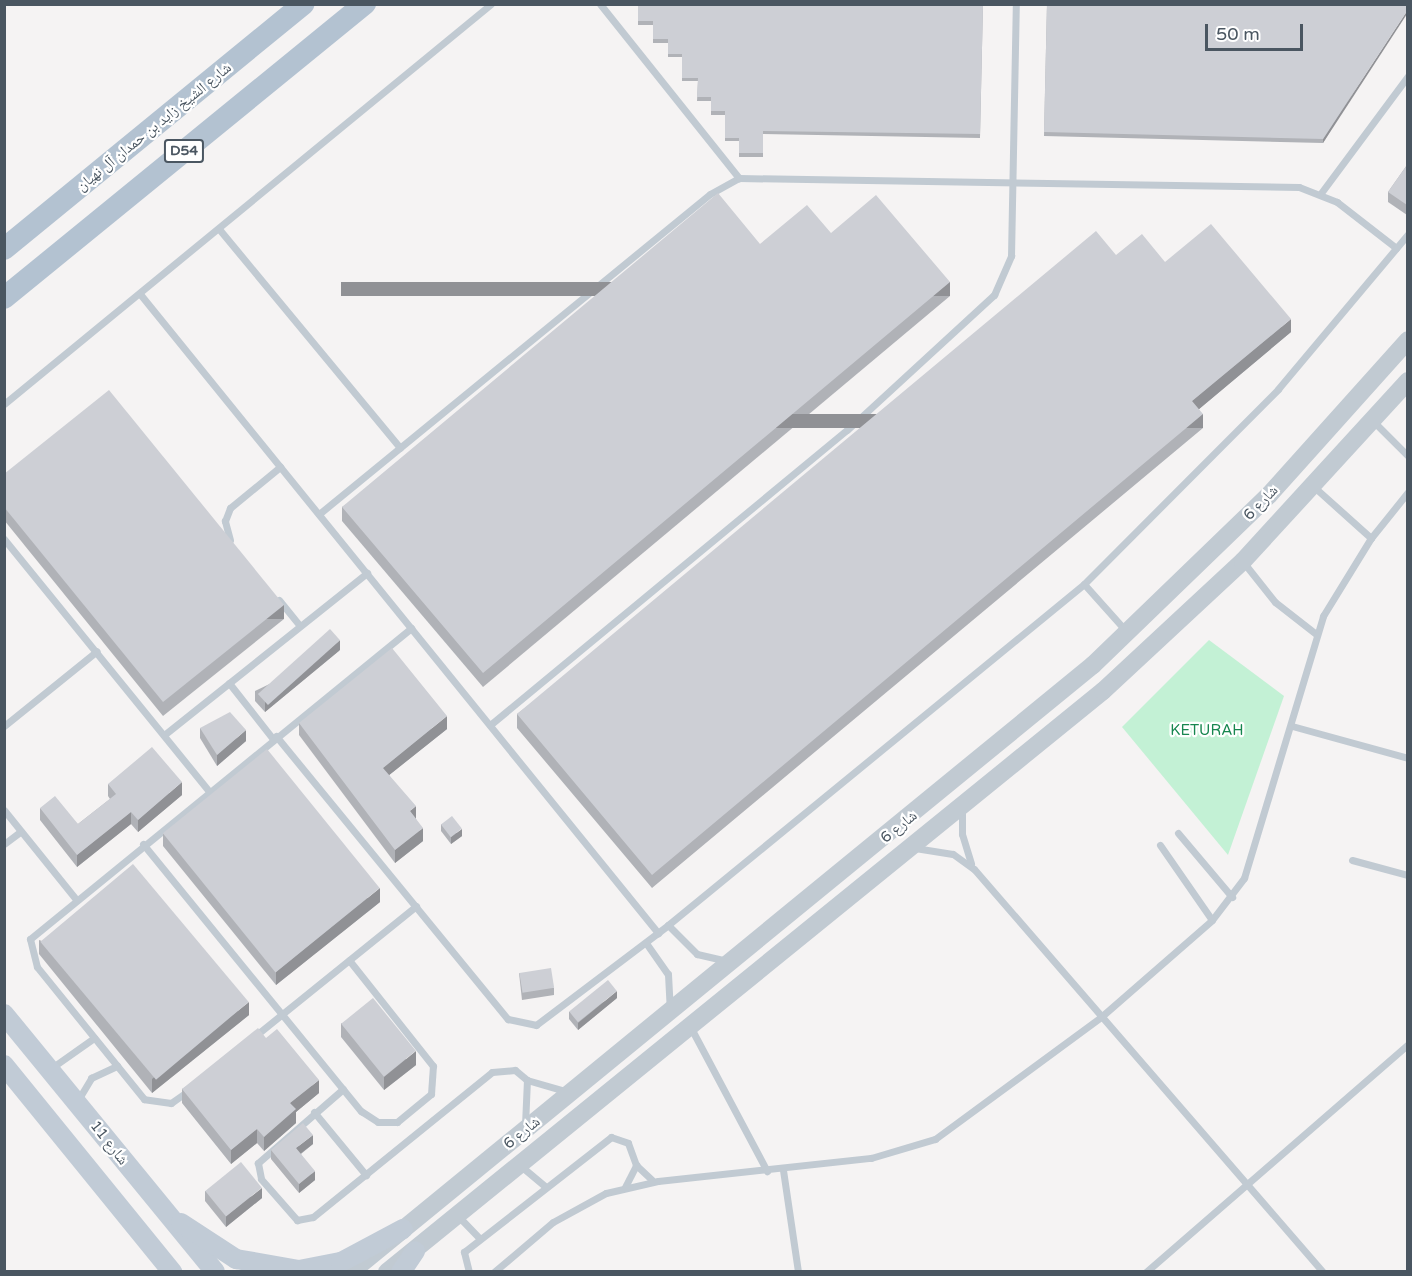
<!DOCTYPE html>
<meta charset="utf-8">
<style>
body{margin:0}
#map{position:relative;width:1412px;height:1276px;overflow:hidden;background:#f5f3f3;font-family:"Varela Round","Noto Naskh Arabic",sans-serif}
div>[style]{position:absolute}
.green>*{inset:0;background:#c3f1d5}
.service>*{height:7px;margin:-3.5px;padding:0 3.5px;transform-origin:3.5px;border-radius:3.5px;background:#c1cad2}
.tertiary>*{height:18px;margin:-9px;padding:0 9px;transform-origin:9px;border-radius:9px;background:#c1cad2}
.secondary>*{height:20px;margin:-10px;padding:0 10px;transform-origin:10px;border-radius:10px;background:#c1cbd6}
.primary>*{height:22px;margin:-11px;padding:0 11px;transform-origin:11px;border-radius:11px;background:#b3c2d1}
.wall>*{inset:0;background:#b0b2b7}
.shaded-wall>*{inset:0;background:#909195;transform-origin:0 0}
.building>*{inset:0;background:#cdcfd5;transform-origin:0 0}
span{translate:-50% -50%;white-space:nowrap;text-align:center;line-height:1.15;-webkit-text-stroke:4.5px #fff;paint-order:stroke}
.shield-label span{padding:2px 4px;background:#fff;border:2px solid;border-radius:4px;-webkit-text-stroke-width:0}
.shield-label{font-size:14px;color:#4a5661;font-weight:700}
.street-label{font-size:15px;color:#4a5661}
.park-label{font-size:15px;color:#17864f}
.frame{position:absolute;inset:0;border:6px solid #4a5661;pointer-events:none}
.scale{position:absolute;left:1205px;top:24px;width:98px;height:27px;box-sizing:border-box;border:3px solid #4a5661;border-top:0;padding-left:8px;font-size:18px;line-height:21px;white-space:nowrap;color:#4a5661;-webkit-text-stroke:4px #fff;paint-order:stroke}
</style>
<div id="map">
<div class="green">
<div style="clip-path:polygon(1209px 640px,1284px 696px,1228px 855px,1122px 727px)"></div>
</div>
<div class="service">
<div style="left:600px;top:4px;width:223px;rotate:51.4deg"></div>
<div style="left:1321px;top:193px;width:146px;rotate:-53.4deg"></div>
<div style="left:219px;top:229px;width:284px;rotate:50.4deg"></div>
<div style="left:140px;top:294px;width:823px;rotate:50.97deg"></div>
<div style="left:4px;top:404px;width:630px;rotate:-39.4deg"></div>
<div style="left:1373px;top:421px;width:49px;rotate:45deg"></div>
<div style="left:1313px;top:486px;width:78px;rotate:41.9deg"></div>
<div style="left:319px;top:514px;width:505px;rotate:-39.3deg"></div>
<div style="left:710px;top:194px;width:33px;rotate:-29deg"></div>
<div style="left:739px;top:178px;width:560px;rotate:0.92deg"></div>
<div style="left:1299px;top:187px;width:41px;rotate:21.5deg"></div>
<div style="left:1337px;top:202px;width:75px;rotate:37.9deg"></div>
<div style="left:4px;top:539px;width:325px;rotate:50.9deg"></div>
<div style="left:230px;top:540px;width:20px;rotate:-105deg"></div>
<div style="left:225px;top:521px;width:14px;rotate:-69deg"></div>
<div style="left:230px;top:508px;width:65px;rotate:-39.4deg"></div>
<div style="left:1244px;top:563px;width:50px;rotate:51.5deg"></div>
<div style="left:1275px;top:602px;width:52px;rotate:38deg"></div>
<div style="left:1084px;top:584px;width:63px;rotate:48.2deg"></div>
<div style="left:279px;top:600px;width:33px;rotate:51deg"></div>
<div style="left:229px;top:683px;width:71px;rotate:51.8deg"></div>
<div style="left:490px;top:725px;width:463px;rotate:-39.6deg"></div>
<div style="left:847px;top:430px;width:200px;rotate:-42.6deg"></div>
<div style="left:994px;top:295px;width:43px;rotate:-66.4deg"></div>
<div style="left:1011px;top:256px;width:252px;rotate:-88.9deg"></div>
<div style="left:4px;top:726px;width:119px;rotate:-38.9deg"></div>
<div style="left:1292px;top:726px;width:120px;rotate:15.4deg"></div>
<div style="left:164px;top:735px;width:260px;rotate:-38.6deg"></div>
<div style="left:276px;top:736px;width:366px;rotate:50.7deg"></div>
<div style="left:508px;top:1019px;width:29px;rotate:12deg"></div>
<div style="left:536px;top:1025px;width:166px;rotate:-37.1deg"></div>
<div style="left:668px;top:925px;width:538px;rotate:-39.34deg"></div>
<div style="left:1084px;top:584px;width:275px;rotate:-45.1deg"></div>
<div style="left:1278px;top:389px;width:202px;rotate:-50deg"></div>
<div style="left:4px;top:810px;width:113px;rotate:51.1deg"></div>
<div style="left:962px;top:811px;width:23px;rotate:90deg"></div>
<div style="left:962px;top:834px;width:31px;rotate:73deg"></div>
<div style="left:1178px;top:833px;width:84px;rotate:49.8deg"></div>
<div style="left:4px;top:844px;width:21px;rotate:-37deg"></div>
<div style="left:143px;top:844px;width:345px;rotate:50.8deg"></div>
<div style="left:361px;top:1111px;width:20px;rotate:33deg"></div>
<div style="left:378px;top:1122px;width:19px"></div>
<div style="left:397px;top:1122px;width:44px;rotate:-39.5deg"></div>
<div style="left:431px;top:1094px;width:28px;rotate:-86deg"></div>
<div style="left:433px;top:1066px;width:135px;rotate:-128.4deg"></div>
<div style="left:1160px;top:845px;width:91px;rotate:55.3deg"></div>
<div style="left:915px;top:848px;width:38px;rotate:9deg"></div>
<div style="left:953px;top:854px;width:26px;rotate:36deg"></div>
<div style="left:974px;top:869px;width:533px;rotate:49.11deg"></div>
<div style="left:1352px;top:860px;width:58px;rotate:15deg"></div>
<div style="left:668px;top:925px;width:41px;rotate:45deg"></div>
<div style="left:697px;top:954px;width:31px;rotate:13deg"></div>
<div style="left:646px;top:943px;width:38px;rotate:55deg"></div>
<div style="left:668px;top:974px;width:33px;rotate:87deg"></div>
<div style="left:692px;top:1030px;width:160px;rotate:62deg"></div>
<div style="left:255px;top:1036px;width:207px;rotate:-38.9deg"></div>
<div style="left:50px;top:1069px;width:54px;rotate:-35.2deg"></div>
<div style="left:343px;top:1089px;width:113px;rotate:139deg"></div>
<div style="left:258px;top:1163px;width:16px;rotate:79deg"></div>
<div style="left:261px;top:1179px;width:55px;rotate:48.7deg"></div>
<div style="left:297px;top:1220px;width:16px;rotate:-11deg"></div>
<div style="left:313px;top:1217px;width:230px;rotate:-39deg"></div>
<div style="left:492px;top:1072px;width:23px;rotate:-5deg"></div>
<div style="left:515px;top:1070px;width:16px;rotate:40deg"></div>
<div style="left:527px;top:1080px;width:40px;rotate:16deg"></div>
<div style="left:188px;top:1091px;width:21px;rotate:145deg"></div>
<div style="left:171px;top:1103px;width:27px;rotate:-172deg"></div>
<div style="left:144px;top:1099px;width:170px;rotate:-129deg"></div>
<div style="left:37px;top:967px;width:29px;rotate:-104deg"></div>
<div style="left:30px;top:939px;width:492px;rotate:-39.2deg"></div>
<div style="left:78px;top:1100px;width:26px;rotate:-59deg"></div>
<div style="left:91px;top:1078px;width:29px;rotate:-25deg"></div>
<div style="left:314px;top:1112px;width:82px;rotate:50.5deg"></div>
<div style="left:525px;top:1125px;width:45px;rotate:-87.5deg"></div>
<div style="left:522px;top:1167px;width:30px;rotate:40deg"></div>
<div style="left:783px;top:1170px;width:103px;rotate:81.6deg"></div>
<div style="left:625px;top:1187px;width:25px;rotate:-63deg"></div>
<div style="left:459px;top:1217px;width:30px;rotate:46deg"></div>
<div style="left:469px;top:1272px;width:21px;rotate:-104deg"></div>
<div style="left:464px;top:1252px;width:187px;rotate:-38deg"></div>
<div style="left:611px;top:1137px;width:18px;rotate:19deg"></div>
<div style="left:628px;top:1143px;width:23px;rotate:70deg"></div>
<div style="left:636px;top:1165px;width:23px;rotate:43deg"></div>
<div style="left:494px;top:1272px;width:77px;rotate:-40.3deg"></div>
<div style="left:553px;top:1222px;width:60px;rotate:-28.7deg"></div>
<div style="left:606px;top:1193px;width:53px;rotate:-13deg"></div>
<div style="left:658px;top:1181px;width:214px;rotate:-6.2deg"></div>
<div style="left:871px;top:1158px;width:67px;rotate:-16.5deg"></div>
<div style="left:935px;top:1139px;width:206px;rotate:-36.3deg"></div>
<div style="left:1101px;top:1017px;width:147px;rotate:-41.1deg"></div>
<div style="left:1212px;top:920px;width:53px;rotate:-52.7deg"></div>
<div style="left:1244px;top:878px;width:274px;rotate:-73.2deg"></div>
<div style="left:1323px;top:616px;width:92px;rotate:-58.4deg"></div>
<div style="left:1371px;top:538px;width:59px;rotate:-51.2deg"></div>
<div style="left:1146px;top:1272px;width:347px;rotate:-41deg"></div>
</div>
<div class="tertiary">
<div style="left:351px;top:1272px;width:959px;rotate:-39.29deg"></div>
<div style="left:1093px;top:665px;width:245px;rotate:-44deg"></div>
<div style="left:1269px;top:495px;width:208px;rotate:-48.1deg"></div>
<div style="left:387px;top:1272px;width:922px;rotate:-39.06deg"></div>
<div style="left:1103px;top:691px;width:191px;rotate:-42.9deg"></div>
<div style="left:1243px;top:561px;width:244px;rotate:-47.5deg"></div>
</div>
<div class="secondary">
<div style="left:4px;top:1014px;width:333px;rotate:50.7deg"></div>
<div style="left:4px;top:1065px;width:267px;rotate:50.9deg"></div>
<div style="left:181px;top:1223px;width:66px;rotate:33.2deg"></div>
<div style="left:236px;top:1259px;width:64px;rotate:9.9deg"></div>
<div style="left:299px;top:1270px;width:43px;rotate:-10.8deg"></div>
<div style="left:341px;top:1262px;width:70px;rotate:-28deg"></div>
<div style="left:401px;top:1272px;width:25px;rotate:-56deg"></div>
</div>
<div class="primary">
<div style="left:4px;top:249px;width:387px;rotate:-39.3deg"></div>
<div style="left:4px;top:298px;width:466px;rotate:-39.2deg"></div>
</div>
<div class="wall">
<div style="clip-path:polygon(638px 4px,983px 4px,980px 138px,763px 134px,763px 157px,739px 157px,739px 141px,725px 141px,725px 115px,711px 115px,711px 101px,697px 101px,698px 81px,682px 81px,682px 57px,668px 57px,668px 43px,653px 43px,653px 25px,638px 25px)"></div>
<div style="clip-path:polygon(1047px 4px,1407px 4px,1323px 143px,1044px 136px)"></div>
<div style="clip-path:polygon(1407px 165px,1407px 215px,1388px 202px,1388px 192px)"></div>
<div style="clip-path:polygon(831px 233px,950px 296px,483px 687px,342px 521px,342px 507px,760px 244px)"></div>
<div style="clip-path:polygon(1116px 255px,1165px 262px,1291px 332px,1199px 409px,1203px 428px,652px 888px,517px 728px,517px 714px)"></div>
<div style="clip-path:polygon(4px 474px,284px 619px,163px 716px,4px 520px)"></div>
<div style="clip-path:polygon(340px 650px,265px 712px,255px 701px,255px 691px)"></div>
<div style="clip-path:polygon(299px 723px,447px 729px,389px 775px,416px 819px,423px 841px,395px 863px,299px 735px)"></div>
<div style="clip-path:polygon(200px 728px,246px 741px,217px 766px,200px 738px)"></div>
<div style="clip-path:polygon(108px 784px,182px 795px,138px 832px,131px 824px,77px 867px,40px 820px,40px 808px,78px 824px,110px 799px,108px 796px)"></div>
<div style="clip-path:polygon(441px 824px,462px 836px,451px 844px,441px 831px)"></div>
<div style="clip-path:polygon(163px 833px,380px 902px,276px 985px,163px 846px)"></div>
<div style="clip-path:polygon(39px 940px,249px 1015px,152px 1093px,39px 954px)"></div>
<div style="clip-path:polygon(519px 973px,554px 988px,554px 995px,522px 1000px)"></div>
<div style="clip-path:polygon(617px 998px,578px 1030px,569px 1019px,569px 1012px)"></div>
<div style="clip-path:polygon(341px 1023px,416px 1065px,384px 1090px,341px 1037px)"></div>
<div style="clip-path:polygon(266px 1038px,319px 1093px,296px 1112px,296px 1123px,264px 1151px,257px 1143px,231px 1164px,182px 1103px,182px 1089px)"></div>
<div style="clip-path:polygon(313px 1144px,301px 1154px,315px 1180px,299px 1193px,271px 1159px,271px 1150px)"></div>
<div style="clip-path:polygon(205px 1191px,262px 1198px,226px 1227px,205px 1201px)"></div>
</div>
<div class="shaded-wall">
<div style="clip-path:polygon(1407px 11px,1407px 14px,1323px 143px,1323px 139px)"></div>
<div style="left:950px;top:282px;width:14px;height:609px;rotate:90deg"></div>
<div style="clip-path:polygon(1291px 319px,1291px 332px,1192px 415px,1192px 401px)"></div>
<div style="left:1203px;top:414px;width:14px;height:718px;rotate:90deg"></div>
<div style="left:284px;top:605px;width:14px;height:155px;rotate:90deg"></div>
<div style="clip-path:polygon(340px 640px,340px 650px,265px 712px,265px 701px)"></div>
<div style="clip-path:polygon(447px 716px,447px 729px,383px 780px,383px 768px)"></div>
<div style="clip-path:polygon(246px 730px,246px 741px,217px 766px,217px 755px)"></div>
<div style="clip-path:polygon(182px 782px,182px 795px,138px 832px,138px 820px)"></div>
<div style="clip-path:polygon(416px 806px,416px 819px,410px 811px)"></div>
<div style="clip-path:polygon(131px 812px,131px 824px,77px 867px,77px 855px)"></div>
<div style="clip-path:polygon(423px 828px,423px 841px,395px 863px,395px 850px)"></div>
<div style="clip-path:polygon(462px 829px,462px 836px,451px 844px,451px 837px)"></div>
<div style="clip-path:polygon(380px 888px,380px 902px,276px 985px,276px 972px)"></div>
<div style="clip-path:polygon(617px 991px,617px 998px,578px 1030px,578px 1023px)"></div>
<div style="clip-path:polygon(249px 1002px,249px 1015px,152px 1093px,152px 1079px)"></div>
<div style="clip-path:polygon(416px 1051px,416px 1065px,384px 1090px,384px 1077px)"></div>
<div style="clip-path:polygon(319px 1080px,319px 1093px,296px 1112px,296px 1123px,264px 1151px,264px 1137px,290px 1103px)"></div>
<div style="clip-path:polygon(257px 1129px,257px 1143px,231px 1164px,231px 1150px)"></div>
<div style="clip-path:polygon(313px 1135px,313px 1144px,296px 1157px,296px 1148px)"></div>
<div style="clip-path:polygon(315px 1171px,315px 1180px,299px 1193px,299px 1184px)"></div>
<div style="clip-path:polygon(262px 1188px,262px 1198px,226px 1227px,226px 1216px)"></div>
</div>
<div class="building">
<div style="clip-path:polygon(638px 4px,983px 4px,980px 134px,763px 131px,763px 153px,739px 153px,739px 138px,725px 138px,725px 111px,711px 111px,711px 97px,697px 97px,698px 78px,682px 78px,682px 54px,668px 54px,668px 39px,653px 39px,653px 21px,638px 21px)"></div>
<div style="clip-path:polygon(1047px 4px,1407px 4px,1407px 11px,1323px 139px,1044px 132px)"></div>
<div style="clip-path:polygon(1407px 165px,1407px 205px,1388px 192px)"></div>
<div style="clip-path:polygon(718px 193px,760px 244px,807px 205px,831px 233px,876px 195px,950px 282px,483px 673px,342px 507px)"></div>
<div style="clip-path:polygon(1211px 224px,1291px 319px,1192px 401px,1203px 414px,652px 875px,517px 714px,1096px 231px,1116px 255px,1142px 234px,1165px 262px)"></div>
<div style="clip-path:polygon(109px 390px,284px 605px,163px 702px,4px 507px,4px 474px)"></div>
<div style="left:330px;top:629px;width:15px;height:97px;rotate:48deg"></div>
<div style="clip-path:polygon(392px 648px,447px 716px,383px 768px,416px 806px,410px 811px,423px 828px,395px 850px,299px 723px)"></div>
<div style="clip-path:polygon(230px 712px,246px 730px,217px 755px,200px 728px)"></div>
<div style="clip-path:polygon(152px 747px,182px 782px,138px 820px,131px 812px,77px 855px,40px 808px,55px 796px,78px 824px,116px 794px,108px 784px)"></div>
<div style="left:267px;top:749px;width:179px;height:134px;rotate:51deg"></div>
<div style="left:452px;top:816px;width:16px;height:14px;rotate:52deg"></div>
<div style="left:133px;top:864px;width:180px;height:121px;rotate:50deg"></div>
<div style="left:551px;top:968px;width:20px;height:32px;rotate:81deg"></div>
<div style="left:608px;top:980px;width:14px;height:50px;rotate:51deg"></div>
<div style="left:373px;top:998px;width:68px;height:41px;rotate:51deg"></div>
<div style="clip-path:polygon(258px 1028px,266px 1038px,277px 1029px,319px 1080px,290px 1103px,296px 1109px,264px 1137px,257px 1129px,231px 1150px,182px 1089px)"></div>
<div style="clip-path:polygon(303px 1123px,313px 1135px,296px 1148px,315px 1171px,299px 1184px,271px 1150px)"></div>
<div style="left:241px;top:1162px;width:33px;height:46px;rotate:51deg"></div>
</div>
<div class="shield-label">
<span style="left:184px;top:151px">D54</span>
</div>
<div class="street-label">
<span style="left:154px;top:127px;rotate:-39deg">شارع الشيخ زايد بن حمدان آل نهيان</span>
<span style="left:1261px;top:503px;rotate:-46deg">شارع 6</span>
<span style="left:899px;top:827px;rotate:-39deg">شارع 6</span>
<span style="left:522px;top:1133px;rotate:-39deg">شارع 6</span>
<span style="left:109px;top:1143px;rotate:52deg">شارع 11</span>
</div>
<div class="park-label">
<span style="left:1207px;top:731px">KETURAH</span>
</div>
<div class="frame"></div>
<div class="scale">50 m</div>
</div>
